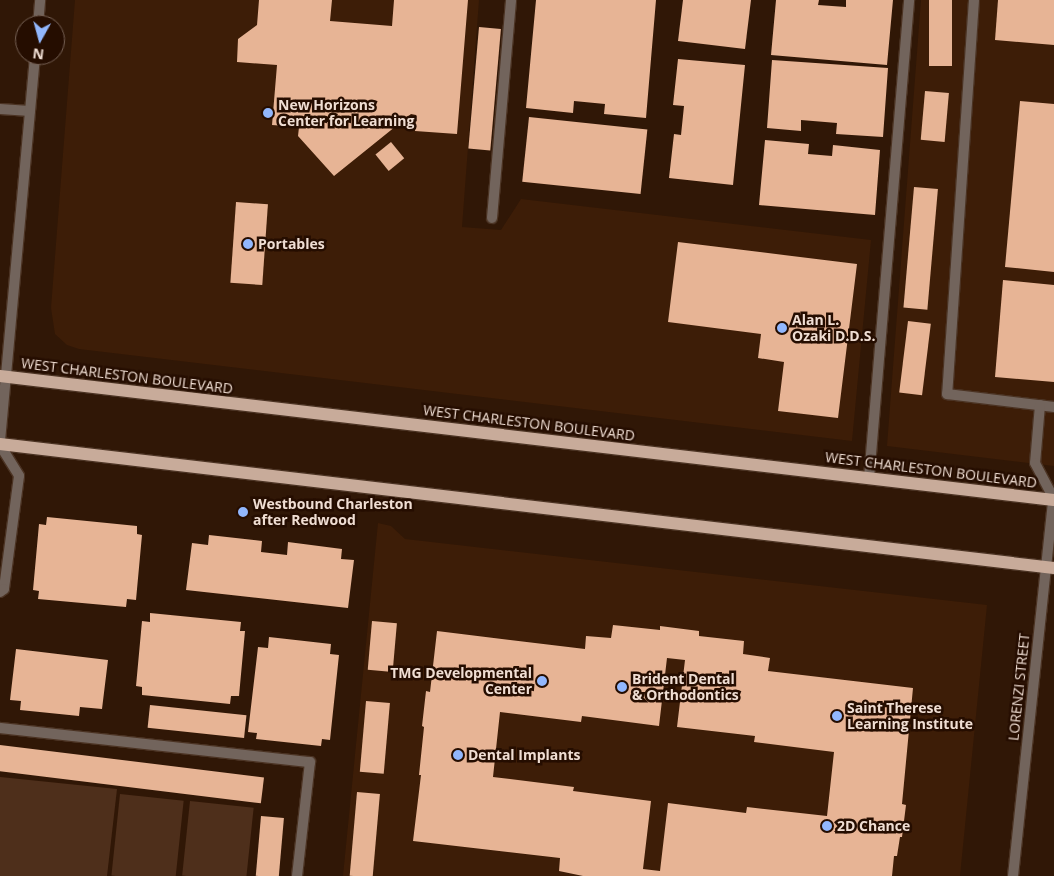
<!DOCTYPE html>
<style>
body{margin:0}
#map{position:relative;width:1054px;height:876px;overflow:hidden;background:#301706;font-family:"Open Sans",sans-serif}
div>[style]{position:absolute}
.built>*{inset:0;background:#3d1d07}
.green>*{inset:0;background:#4e2f1b;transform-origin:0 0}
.building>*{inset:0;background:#e7b495;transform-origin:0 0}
.roads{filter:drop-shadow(1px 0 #4b3323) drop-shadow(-1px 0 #4b3323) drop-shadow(0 1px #4b3323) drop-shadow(0 -1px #4b3323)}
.service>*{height:10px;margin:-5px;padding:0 5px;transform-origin:5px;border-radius:5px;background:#72645c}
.minor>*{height:10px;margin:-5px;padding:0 5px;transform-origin:5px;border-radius:5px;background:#72645c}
.tertiary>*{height:10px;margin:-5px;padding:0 5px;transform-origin:5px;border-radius:5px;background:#72645c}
.primary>*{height:12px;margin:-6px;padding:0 6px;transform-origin:6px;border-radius:6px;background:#c8ab9a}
.dots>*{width:14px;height:14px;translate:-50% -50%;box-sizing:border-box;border:2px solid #250d00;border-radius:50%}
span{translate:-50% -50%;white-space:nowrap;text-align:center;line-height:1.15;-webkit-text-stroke:5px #250d00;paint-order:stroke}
.poi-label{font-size:14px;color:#f0ded3;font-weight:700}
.left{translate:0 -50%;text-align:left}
.right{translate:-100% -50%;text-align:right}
.street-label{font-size:14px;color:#f0ded3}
.north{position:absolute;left:15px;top:15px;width:50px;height:50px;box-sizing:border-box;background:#250d00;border:1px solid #766154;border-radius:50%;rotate:187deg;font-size:14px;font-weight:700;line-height:20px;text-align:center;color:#f0ded3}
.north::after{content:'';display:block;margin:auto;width:18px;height:22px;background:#92b7fd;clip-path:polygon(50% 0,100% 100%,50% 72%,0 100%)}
</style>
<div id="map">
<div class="built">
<div style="clip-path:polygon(75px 0,479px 0,462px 227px,501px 230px,521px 199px,871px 240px,852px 441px,79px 349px,67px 345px,55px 334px,51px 308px)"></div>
<div style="clip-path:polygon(921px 0,1054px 0,1054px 466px,887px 446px)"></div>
<div style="clip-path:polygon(378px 523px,391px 526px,405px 539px,987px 605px,960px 876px,343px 876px)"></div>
</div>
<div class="green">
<div style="clip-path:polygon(0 777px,117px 789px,107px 876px,0 876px)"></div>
<div style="left:120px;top:794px;width:64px;height:82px;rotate:6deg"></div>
<div style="left:190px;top:801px;width:64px;height:75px;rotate:6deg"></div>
</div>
<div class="building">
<div style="clip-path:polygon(259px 0,332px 0,330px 21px,392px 26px,394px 0,468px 0,457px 134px,415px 131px,416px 115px,411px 114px,334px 176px,298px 136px,299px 127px,272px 125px,277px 65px,237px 62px,238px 39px,257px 25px)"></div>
<div style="clip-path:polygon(536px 0,656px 0,646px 118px,604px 114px,605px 104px,574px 101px,573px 113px,526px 108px)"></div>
<div style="clip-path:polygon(683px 0,751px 0,745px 49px,678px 41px)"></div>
<div style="clip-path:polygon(776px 0,819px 0,818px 5px,846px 7px,846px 0,893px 0,887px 65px,771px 55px)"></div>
<div style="left:929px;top:0;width:23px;height:66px"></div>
<div style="clip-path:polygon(998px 0,1054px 0,1054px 45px,995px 40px)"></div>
<div style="left:479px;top:27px;width:22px;height:122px;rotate:5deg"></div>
<div style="clip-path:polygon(678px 59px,745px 65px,733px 185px,669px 178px,674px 134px,681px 135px,684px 106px,673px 105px)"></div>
<div style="clip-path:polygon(772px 60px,888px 68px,883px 137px,836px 134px,837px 123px,801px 120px,801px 131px,767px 128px)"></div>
<div style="left:925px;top:91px;width:24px;height:49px;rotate:5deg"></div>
<div style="clip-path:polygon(1020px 101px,1054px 104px,1054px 272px,1005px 267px)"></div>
<div style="left:529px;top:117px;width:119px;height:65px;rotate:6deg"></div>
<div style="clip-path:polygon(765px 140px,809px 144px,808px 154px,832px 156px,833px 145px,880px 150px,875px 215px,759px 205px)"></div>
<div style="left:391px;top:142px;width:21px;height:20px;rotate:51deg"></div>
<div style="left:914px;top:187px;width:24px;height:121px;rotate:5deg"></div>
<div style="left:236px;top:202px;width:32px;height:81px;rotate:4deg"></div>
<div style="clip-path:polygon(678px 242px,857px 264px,838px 418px,778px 411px,784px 362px,758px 358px,761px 334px,668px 322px)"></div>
<div style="clip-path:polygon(1003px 280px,1054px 285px,1054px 382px,995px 377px)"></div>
<div style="left:908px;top:321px;width:23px;height:72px;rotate:7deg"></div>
<div style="clip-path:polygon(47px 517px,137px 526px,137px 534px,142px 535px,136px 600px,127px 599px,126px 607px,38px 599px,39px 591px,33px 590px,39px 524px,46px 525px)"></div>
<div style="clip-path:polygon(209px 535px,262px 541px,261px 552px,287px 555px,288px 542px,342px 549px,341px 559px,354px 560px,348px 608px,186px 590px,192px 543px,208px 545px)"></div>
<div style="clip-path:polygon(150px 613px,241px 622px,240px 631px,245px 631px,239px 696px,231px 696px,230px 704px,142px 695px,142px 687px,136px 686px,142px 621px,150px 622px)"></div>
<div style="left:372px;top:621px;width:25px;height:49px;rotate:5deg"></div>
<div style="clip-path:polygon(evenodd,613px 625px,660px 630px,660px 626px,699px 631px,699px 636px,744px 641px,743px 654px,770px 658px,768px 671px,913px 688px,902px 804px,906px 805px,902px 837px,900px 837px,897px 856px,894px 856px,892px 876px,583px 876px,559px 871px,560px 858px,413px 841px,421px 775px,419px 775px,424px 727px,422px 726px,426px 691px,430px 692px,437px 631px,585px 649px,586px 636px,611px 638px,613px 625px,667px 658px,685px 660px,677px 727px,755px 736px,754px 742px,834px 752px,827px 816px,747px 807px,746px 813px,668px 803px,660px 871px,643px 869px,651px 801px,573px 791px,574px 787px,493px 777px,500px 712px,581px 722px,582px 716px,659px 726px,667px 658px)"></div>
<div style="clip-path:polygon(269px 637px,331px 644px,330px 654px,339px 655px,330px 740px,322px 739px,321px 746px,256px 739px,257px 733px,248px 732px,258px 647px,268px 648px)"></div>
<div style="clip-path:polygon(16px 649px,108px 660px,102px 709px,80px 707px,79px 716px,20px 710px,21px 701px,10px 700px)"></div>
<div style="left:366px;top:701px;width:24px;height:71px;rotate:5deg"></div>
<div style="left:150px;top:705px;width:97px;height:23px;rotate:6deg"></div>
<div style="left:0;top:745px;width:266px;height:26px;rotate:7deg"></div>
<div style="left:357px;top:792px;width:23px;height:84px;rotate:5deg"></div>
<div style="left:261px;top:816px;width:23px;height:60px;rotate:5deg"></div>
</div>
<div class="roads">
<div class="service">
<div style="left:974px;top:0;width:395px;rotate:93.9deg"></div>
<div style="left:947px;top:394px;width:108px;rotate:6.9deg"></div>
<div style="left:492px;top:218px;width:219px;rotate:-85deg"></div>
<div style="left:1040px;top:405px;width:58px;rotate:94.9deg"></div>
<div style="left:1035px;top:463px;width:41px;rotate:62.2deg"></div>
<div style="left:869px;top:478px;width:480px;rotate:-85.2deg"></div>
</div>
<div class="minor">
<div style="left:0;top:109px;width:30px;rotate:4deg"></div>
<div style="left:0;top:445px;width:36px;rotate:58deg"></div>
<div style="left:19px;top:476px;width:114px;rotate:97.6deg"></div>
<div style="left:4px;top:589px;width:5px;rotate:143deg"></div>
<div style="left:0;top:728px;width:312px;rotate:6.3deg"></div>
<div style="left:310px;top:762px;width:115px;rotate:96.5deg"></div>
</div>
<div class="tertiary">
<div style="left:38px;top:25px;width:25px;rotate:-85deg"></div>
<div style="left:0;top:441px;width:388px;rotate:-84.8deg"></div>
<div style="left:1013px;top:876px;width:378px;rotate:-83.9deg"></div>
</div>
<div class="primary">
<div style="left:0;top:376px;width:1061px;rotate:6.71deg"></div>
<div style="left:0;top:444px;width:1061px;rotate:6.71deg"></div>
</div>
</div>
<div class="dots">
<div style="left:268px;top:113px;background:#92b7fd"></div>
<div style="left:248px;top:244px;background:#92b7fd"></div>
<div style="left:782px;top:328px;background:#92b7fd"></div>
<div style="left:243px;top:512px;background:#92b7fd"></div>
<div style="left:542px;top:681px;background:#92b7fd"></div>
<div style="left:622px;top:687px;background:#92b7fd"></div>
<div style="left:837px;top:716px;background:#92b7fd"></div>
<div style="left:458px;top:755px;background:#92b7fd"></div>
<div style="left:827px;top:826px;background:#92b7fd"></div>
</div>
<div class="poi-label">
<span class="left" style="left:278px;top:113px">New Horizons<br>Center for Learning</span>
<span class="left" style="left:258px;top:244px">Portables</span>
<span class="left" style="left:792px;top:328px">Alan L.<br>Ozaki D.D.S.</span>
<span class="left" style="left:253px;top:512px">Westbound Charleston<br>after Redwood</span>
<span class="right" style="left:532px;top:681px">TMG Developmental<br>Center</span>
<span class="left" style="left:632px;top:687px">Brident Dental<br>&amp; Orthodontics</span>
<span class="left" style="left:847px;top:716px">Saint Therese<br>Learning Institute</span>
<span class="left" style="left:468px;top:755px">Dental Implants</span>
<span class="left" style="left:837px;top:826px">2D Chance</span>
</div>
<div class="street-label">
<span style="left:127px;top:376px;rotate:7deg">WEST CHARLESTON BOULEVARD</span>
<span style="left:529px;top:423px;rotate:7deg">WEST CHARLESTON BOULEVARD</span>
<span style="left:931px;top:470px;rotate:7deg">WEST CHARLESTON BOULEVARD</span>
<span style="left:1019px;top:687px;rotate:-84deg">LORENZI STREET</span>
</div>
<div class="north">N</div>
</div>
